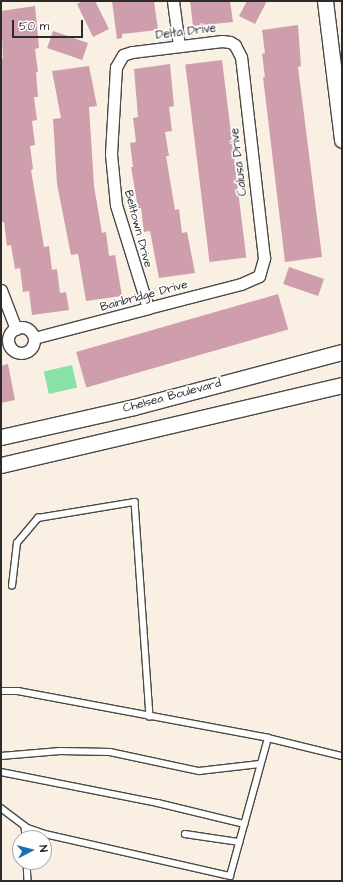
<!DOCTYPE html>
<style>
body{margin:0}
#map{position:relative;width:343px;height:882px;overflow:hidden;background:#f9f0e3;font-family:"Architects Daughter",sans-serif}
div>[style]{position:absolute}
.green>*{inset:0;background:#88e1a6;transform-origin:0 0}
.building>*{inset:0;background:#ce9eac;transform-origin:0 0}
.roads{filter:drop-shadow(1px 0 #4a4947) drop-shadow(-1px 0 #4a4947) drop-shadow(0 1px #4a4947) drop-shadow(0 -1px #4a4947)}
.lane>*{height:5.5px;margin:-2.75px;padding:0 2.75px;transform-origin:2.75px;border-radius:2.75px;background:#fff}
.street>*{height:11px;margin:-5.5px;padding:0 5.5px;transform-origin:5.5px;border-radius:5.5px;background:#fff}
.street>.ring{margin:-5.5px;padding:0;box-sizing:content-box;background:none;border:11px solid #fff;border-radius:50%}
.secondary>*{height:15px;margin:-7.5px;padding:0 7.5px;transform-origin:7.5px;border-radius:7.5px;background:#fff}
span{translate:-50% -50%;white-space:nowrap;text-align:center;line-height:1.15;-webkit-text-stroke:3.5px #fff;paint-order:stroke}
.street-label{font-size:12px;color:#2b2b2b}
.frame{position:absolute;inset:0;border:2px solid #2b2b2b;pointer-events:none}
.north{position:absolute;left:12px;top:830px;width:40px;height:40px;box-sizing:border-box;background:#fff;border:1px solid #aaa;border-radius:50%;rotate:83deg;font-size:11px;font-weight:700;line-height:16px;text-align:center;color:#2b2b2b}
.north::after{content:'';display:block;margin:auto;width:14px;height:18px;background:#1f6fb2;clip-path:polygon(50% 0,100% 100%,50% 72%,0 100%)}
.scale{position:absolute;left:12px;top:20px;width:71px;height:18px;box-sizing:border-box;border:2px solid #2b2b2b;border-top:0;padding-left:5px;font-size:12px;line-height:14px;white-space:nowrap;color:#2b2b2b;-webkit-text-stroke:3px #fff;paint-order:stroke}
</style>
<div id="map">
<div class="green">
<div style="left:72px;top:365px;width:23px;height:29px;rotate:77deg"></div>
</div>
<div class="building">
<div style="clip-path:polygon(83px 1px,95px 1px,109px 29px,93px 37px,77px 4px)"></div>
<div style="clip-path:polygon(112px 1px,154px 1px,158px 30px,122px 34px,122px 38px,117px 39px)"></div>
<div style="clip-path:polygon(190px 1px,230px 1px,233px 22px,193px 26px)"></div>
<div style="clip-path:polygon(247px 1px,267px 1px,255px 24px,239px 16px)"></div>
<div style="clip-path:polygon(35px 6px,39px 48px,35px 49px,38px 72px,36px 72px,38px 97px,34px 97px,37px 120px,32px 121px,35px 145px,30px 146px,33px 169px,31px 170px,44px 247px,49px 246px,52px 270px,57px 269px,60px 293px,66px 292px,69px 310px,32px 315px,29px 291px,23px 292px,20px 268px,15px 269px,11px 245px,7px 246px,4px 222px,1px 222px,1px 59px,3px 59px,1px 11px)"></div>
<div style="clip-path:polygon(298px 25px,301px 66px,298px 67px,322px 257px,285px 262px,263px 77px,265px 77px,262px 54px,265px 53px,262px 30px)"></div>
<div style="left:53px;top:31px;width:37px;height:18px;rotate:19deg"></div>
<div style="left:222px;top:60px;width:199px;height:37px;rotate:83deg"></div>
<div style="clip-path:polygon(170px 64px,174px 106px,169px 107px,172px 131px,165px 132px,169px 156px,166px 156px,175px 210px,179px 209px,182px 233px,187px 232px,195px 273px,159px 278px,150px 231px,144px 232px,141px 208px,138px 208px,131px 167px,133px 167px,130px 143px,136px 142px,133px 118px,138px 117px,134px 69px)"></div>
<div style="clip-path:polygon(89px 66px,97px 106px,89px 107px,94px 186px,102px 233px,106px 232px,109px 256px,115px 255px,122px 296px,86px 301px,78px 254px,71px 255px,57px 184px,53px 119px,61px 118px,52px 71px)"></div>
<div style="left:289px;top:267px;width:37px;height:18px;rotate:19deg"></div>
<div style="left:278px;top:294px;width:37px;height:210px;rotate:74deg"></div>
<div style="clip-path:polygon(8px 364px,15px 400px,1px 403px,1px 366px)"></div>
</div>
<div class="roads">
<div class="lane">
<div style="left:12px;top:586px;width:43px;rotate:-83.4deg"></div>
<div style="left:17px;top:543px;width:33px;rotate:-50deg"></div>
<div style="left:38px;top:518px;width:98px;rotate:-9.4deg"></div>
<div style="left:135px;top:502px;width:215px;rotate:86deg"></div>
<div style="left:1px;top:691px;width:17px"></div>
<div style="left:18px;top:691px;width:254px;rotate:10.6deg"></div>
<div style="left:268px;top:738px;width:76px;rotate:13.7deg"></div>
<div style="left:1px;top:756px;width:59px;rotate:-4.8deg"></div>
<div style="left:60px;top:751px;width:50px;rotate:1.1deg"></div>
<div style="left:110px;top:752px;width:91px;rotate:12.1deg"></div>
<div style="left:199px;top:771px;width:61px;rotate:-6.5deg"></div>
<div style="left:1px;top:772px;width:160px;rotate:11.2deg"></div>
<div style="left:158px;top:803px;width:89px;rotate:13.7deg"></div>
<div style="left:1px;top:808px;width:34px;rotate:37deg"></div>
<div style="left:28px;top:828px;width:18px;rotate:19deg"></div>
<div style="left:45px;top:834px;width:190px;rotate:12.8deg"></div>
<div style="left:230px;top:876px;width:143px;rotate:-74.6deg"></div>
<div style="left:25px;top:826px;width:12px;rotate:85deg"></div>
<div style="left:185px;top:834px;width:55px;rotate:8.4deg"></div>
<div style="left:27px;top:862px;width:19px;rotate:87deg"></div>
</div>
<div class="street">
<div style="left:173px;top:1px;width:45px;rotate:82.4deg"></div>
<div style="left:1px;top:290px;width:42px;rotate:69deg"></div>
<div class="ring" style="left:8px;top:327px;width:15px;height:15px"></div>
<div style="left:34px;top:338px;width:118px;rotate:-14.7deg"></div>
<div style="left:148px;top:308px;width:96px;rotate:-14.5deg"></div>
<div style="left:241px;top:284px;width:20px;rotate:-24deg"></div>
<div style="left:259px;top:276px;width:19px;rotate:-74deg"></div>
<div style="left:264px;top:258px;width:202px;rotate:-96.5deg"></div>
<div style="left:241px;top:57px;width:13px;rotate:-117deg"></div>
<div style="left:235px;top:45px;width:6px;rotate:-149deg"></div>
<div style="left:230px;top:42px;width:8px;rotate:-173deg"></div>
<div style="left:222px;top:41px;width:91px;rotate:173deg"></div>
<div style="left:132px;top:52px;width:9px;rotate:162deg"></div>
<div style="left:123px;top:55px;width:14px;rotate:120deg"></div>
<div style="left:116px;top:67px;width:87px;rotate:93.3deg"></div>
<div style="left:111px;top:154px;width:51px;rotate:84.4deg"></div>
<div style="left:116px;top:205px;width:108px;rotate:72.7deg"></div>
</div>
<div class="secondary">
<div style="left:325px;top:1px;width:140px;rotate:83deg"></div>
<div style="left:1px;top:437px;width:136px;rotate:-12.7deg"></div>
<div style="left:134px;top:407px;width:215px;rotate:-14.8deg"></div>
<div style="left:1px;top:465px;width:350px;rotate:-13.2deg"></div>
</div>
</div>
<div class="street-label">
<span style="left:186px;top:32px;rotate:-7deg">Delta Drive</span>
<span style="left:239px;top:162px;rotate:-97deg">Calusa Drive</span>
<span style="left:138px;top:229px;rotate:75deg">Belltown Drive</span>
<span style="left:144px;top:296px;rotate:-15deg">Bainbridge Drive</span>
<span style="left:172px;top:396px;rotate:-15deg">Chelsea Boulevard</span>
</div>
<div class="frame"></div>
<div class="north">N</div>
<div class="scale">50 m</div>
</div>
